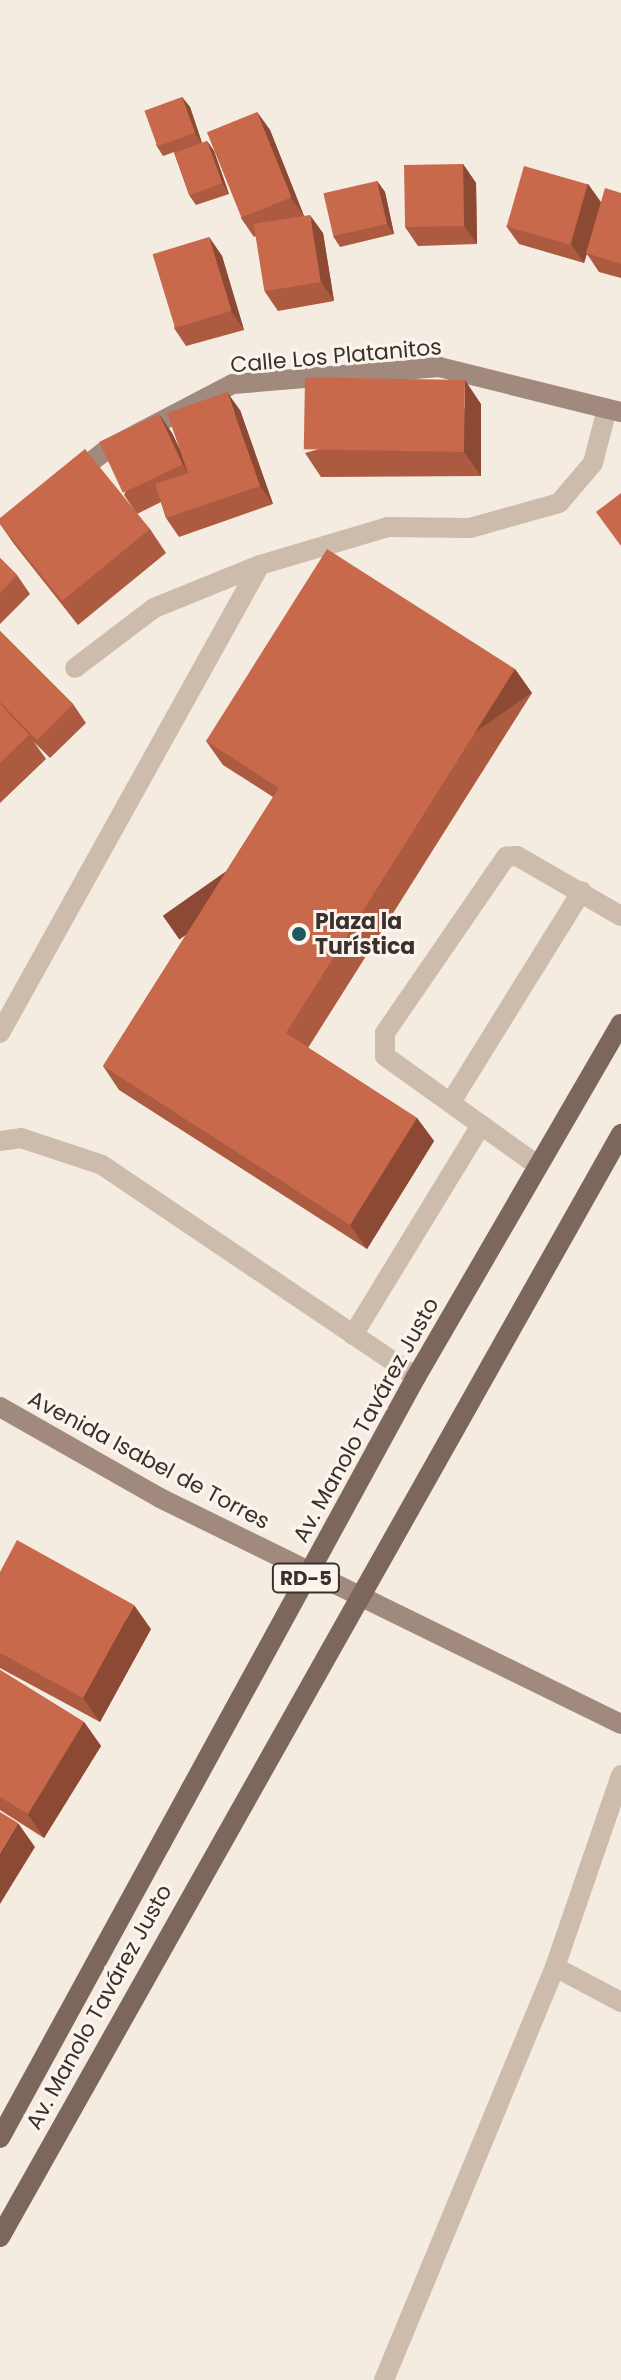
<!DOCTYPE html>
<meta charset="utf-8">
<style>
body{margin:0}
#map{position:relative;width:621px;height:2380px;overflow:hidden;background:#f4ebe1;font-family:Poppins,sans-serif}
div>[style]{position:absolute}
.lane>*{height:20px;margin:-10px;padding:0 10px;transform-origin:10px;border-radius:10px;background:#cdbbac}
.street>*{height:20px;margin:-10px;padding:0 10px;transform-origin:10px;border-radius:10px;background:#cdbbac}
.secondary>*{height:20px;margin:-10px;padding:0 10px;transform-origin:10px;border-radius:10px;background:#a18a7d}
.primary>*{height:20px;margin:-10px;padding:0 10px;transform-origin:10px;border-radius:10px;background:#7d675c}
.wall>*{inset:0;background:#ac5a40}
.shaded-wall>*{inset:0;background:#8c4a34;transform-origin:0 0}
.building>*{inset:0;background:#c8694b;transform-origin:0 0}
.dots>*{width:22px;height:22px;translate:-50% -50%;box-sizing:border-box;border:4px solid #fbf5ee;border-radius:50%}
span{translate:-50% -50%;white-space:nowrap;text-align:center;line-height:1.15;-webkit-text-stroke:6px #fbf5ee;paint-order:stroke}
.shield-label span{padding:2px 6px;background:#fbf5ee;border:2px solid;border-radius:6px;-webkit-text-stroke-width:0}
.shield-label{font-size:20px;color:#3b302b;font-weight:700}
.street-label{font-size:22px;color:#3b302b}
.poi-label{font-size:22px;color:#3b302b;font-weight:700}
.left{translate:0 -50%;text-align:left}
</style>
<div id="map">
<div class="lane">
<div style="left:260px;top:565px;width:134px;rotate:-16.5deg"></div>
<div style="left:388px;top:527px;width:82px;rotate:0.7deg"></div>
<div style="left:470px;top:528px;width:92px;rotate:-15.7deg"></div>
<div style="left:559px;top:503px;width:52px;rotate:-49.6deg"></div>
<div style="left:593px;top:463px;width:56px;rotate:-75.5deg"></div>
<div style="left:0;top:1033px;width:535px;rotate:-60.95deg"></div>
<div style="left:260px;top:565px;width:114px;rotate:157.9deg"></div>
<div style="left:154px;top:608px;width:99px;rotate:142.8deg"></div>
<div style="left:451px;top:1102px;width:248px;rotate:-58.2deg"></div>
<div style="left:0;top:1141px;width:21px;rotate:-8deg"></div>
<div style="left:21px;top:1138px;width:85px;rotate:18.4deg"></div>
<div style="left:102px;top:1165px;width:379px;rotate:34deg"></div>
<div style="left:537px;top:1165px;width:187px;rotate:-144.4deg"></div>
<div style="left:385px;top:1056px;width:23px;rotate:-90deg"></div>
<div style="left:385px;top:1033px;width:214px;rotate:-55.5deg"></div>
<div style="left:506px;top:857px;width:11px;rotate:-5deg"></div>
<div style="left:517px;top:856px;width:120px;rotate:30deg"></div>
<div style="left:353px;top:1335px;width:246px;rotate:-58.6deg"></div>
</div>
<div class="street">
<div style="left:555px;top:1967px;width:75px;rotate:27.9deg"></div>
<div style="left:384px;top:2380px;width:447px;rotate:-67.5deg"></div>
<div style="left:555px;top:1967px;width:203px;rotate:-71deg"></div>
</div>
<div class="secondary">
<div style="left:73px;top:476px;width:42px;rotate:-38.2deg"></div>
<div style="left:106px;top:450px;width:143px;rotate:-27.5deg"></div>
<div style="left:233px;top:384px;width:207px;rotate:-4.7deg"></div>
<div style="left:439px;top:367px;width:187px;rotate:13.9deg"></div>
<div style="left:0;top:1407px;width:184px;rotate:29.6deg"></div>
<div style="left:160px;top:1498px;width:513px;rotate:26.12deg"></div>
</div>
<div class="primary">
<div style="left:0;top:2138px;width:867px;rotate:-61.34deg"></div>
<div style="left:416px;top:1377px;width:408px;rotate:-59.9deg"></div>
<div style="left:0;top:2237px;width:1266px;rotate:-60.62deg"></div>
</div>
<div class="wall">
<div style="clip-path:polygon(182px 97px,190px 107px,202px 143px,207px 141px,214px 151px,229px 194px,196px 205px,189px 195px,174px 152px,163px 156px,156px 145px)"></div>
<div style="clip-path:polygon(257px 112px,270px 130px,304px 216px,323px 233px,334px 301px,278px 311px,265px 292px,256px 236px,254px 237px,241px 218px)"></div>
<div style="clip-path:polygon(463px 164px,476px 183px,477px 244px,418px 246px,405px 227px)"></div>
<div style="clip-path:polygon(377px 181px,385px 192px,394px 234px,340px 247px,333px 236px)"></div>
<div style="clip-path:polygon(588px 184px,601px 202px,621px 193px,621px 278px,599px 272px,587px 254px,584px 263px,519px 244px,506px 226px)"></div>
<div style="clip-path:polygon(209px 237px,222px 256px,244px 330px,186px 346px,174px 328px)"></div>
<div style="clip-path:polygon(481px 404px,481px 476px,321px 477px,305px 453px)"></div>
<div style="clip-path:polygon(240px 410px,273px 504px,179px 537px,166px 518px,161px 502px,137px 514px,124px 495px,159px 414px,172px 433px,179px 448px)"></div>
<div style="clip-path:polygon(0 524px,150px 529px,166px 553px,78px 625px,14px 544px)"></div>
<div style="clip-path:polygon(0 558px,17px 575px,30px 594px,0 624px)"></div>
<div style="clip-path:polygon(0 631px,73px 704px,86px 723px,50px 758px,34px 742px,46px 759px,0 803px)"></div>
<div style="clip-path:polygon(515px 669px,532px 693px,308px 1048px,417px 1118px,434px 1141px,367px 1249px,119px 1090px,103px 1066px,273px 797px,223px 765px,206px 741px)"></div>
<div style="clip-path:polygon(0 1572px,151px 1629px,100px 1722px,0 1668px)"></div>
<div style="clip-path:polygon(0 1670px,84px 1722px,101px 1746px,44px 1838px,0 1810px)"></div>
</div>
<div class="shaded-wall">
<div style="clip-path:polygon(182px 97px,190px 107px,202px 143px,195px 133px)"></div>
<div style="clip-path:polygon(257px 112px,270px 130px,304px 216px,291px 198px)"></div>
<div style="clip-path:polygon(207px 141px,214px 151px,229px 194px,222px 183px)"></div>
<div style="clip-path:polygon(463px 164px,476px 183px,477px 244px,464px 226px)"></div>
<div style="clip-path:polygon(377px 181px,385px 192px,394px 234px,387px 224px)"></div>
<div style="clip-path:polygon(588px 184px,601px 203px,584px 263px,571px 244px)"></div>
<div style="clip-path:polygon(310px 215px,323px 233px,334px 301px,321px 282px)"></div>
<div style="clip-path:polygon(209px 237px,222px 256px,244px 330px,231px 311px)"></div>
<div style="clip-path:polygon(465px 380px,481px 404px,481px 476px,464px 452px)"></div>
<div style="clip-path:polygon(227px 392px,240px 410px,273px 504px,260px 486px)"></div>
<div style="clip-path:polygon(159px 414px,172px 433px,196px 484px,183px 465px)"></div>
<div style="left:515px;top:669px;width:29px;height:430px;rotate:55deg"></div>
<div style="clip-path:polygon(417px 1118px,434px 1141px,367px 1249px,350px 1225px)"></div>
<div style="clip-path:polygon(134px 1605px,151px 1629px,100px 1722px,83px 1698px)"></div>
<div style="clip-path:polygon(84px 1722px,101px 1746px,44px 1838px,28px 1814px)"></div>
<div style="clip-path:polygon(18px 1823px,35px 1847px,0 1904px,0 1853px)"></div>
</div>
<div class="building">
<div style="left:182px;top:97px;width:38px;height:40px;rotate:70deg"></div>
<div style="left:257px;top:112px;width:92px;height:54px;rotate:68deg"></div>
<div style="left:207px;top:141px;width:45px;height:35px;rotate:70deg"></div>
<div style="left:463px;top:164px;width:62px;height:59px;rotate:89deg"></div>
<div style="left:524px;top:166px;width:66px;height:63px;rotate:16deg"></div>
<div style="left:377px;top:181px;width:44px;height:55px;rotate:77deg"></div>
<div style="clip-path:polygon(605px 188px,621px 193px,621px 264px,586px 253px)"></div>
<div style="left:310px;top:215px;width:68px;height:57px;rotate:81deg"></div>
<div style="left:209px;top:237px;width:77px;height:59px;rotate:73deg"></div>
<div style="left:465px;top:380px;width:72px;height:160px;rotate:91deg"></div>
<div style="clip-path:polygon(227px 392px,260px 486px,166px 518px,155px 484px,188px 473px,167px 413px)"></div>
<div style="left:159px;top:414px;width:56px;height:66px;rotate:65deg"></div>
<div style="clip-path:polygon(85px 449px,150px 529px,62px 601px,0 524px,0 518px)"></div>
<div style="clip-path:polygon(621px 493px,621px 546px,596px 512px)"></div>
<div style="clip-path:polygon(327px 549px,515px 669px,286px 1033px,417px 1118px,350px 1225px,103px 1066px,279px 788px,206px 741px)"></div>
<div style="clip-path:polygon(0 558px,17px 575px,0 593px)"></div>
<div style="clip-path:polygon(0 631px,73px 704px,37px 740px,0 702px)"></div>
<div style="clip-path:polygon(0 704px,29px 735px,0 763px)"></div>
<div style="clip-path:polygon(17px 1540px,134px 1605px,83px 1698px,0 1653px,0 1572px)"></div>
<div style="clip-path:polygon(0 1670px,84px 1722px,28px 1814px,0 1797px)"></div>
<div style="clip-path:polygon(0 1812px,18px 1823px,0 1853px)"></div>
</div>
<div class="dots">
<div style="left:299px;top:934px;background:#1f5a5e"></div>
</div>
<div class="shield-label">
<span style="left:306px;top:1578px">RD-5</span>
</div>
<div class="street-label">
<span style="left:336px;top:356px;rotate:-5deg">Calle Los Platanitos</span>
<span style="left:366px;top:1420px;rotate:-61deg">Av. Manolo Tavárez Justo</span>
<span style="left:149px;top:1460px;rotate:28deg">Avenida Isabel de Torres</span>
<span style="left:99px;top:2007px;rotate:-61deg">Av. Manolo Tavárez Justo</span>
</div>
<div class="poi-label">
<span class="left" style="left:315px;top:934px">Plaza la<br>Turística</span>
</div>
</div>
